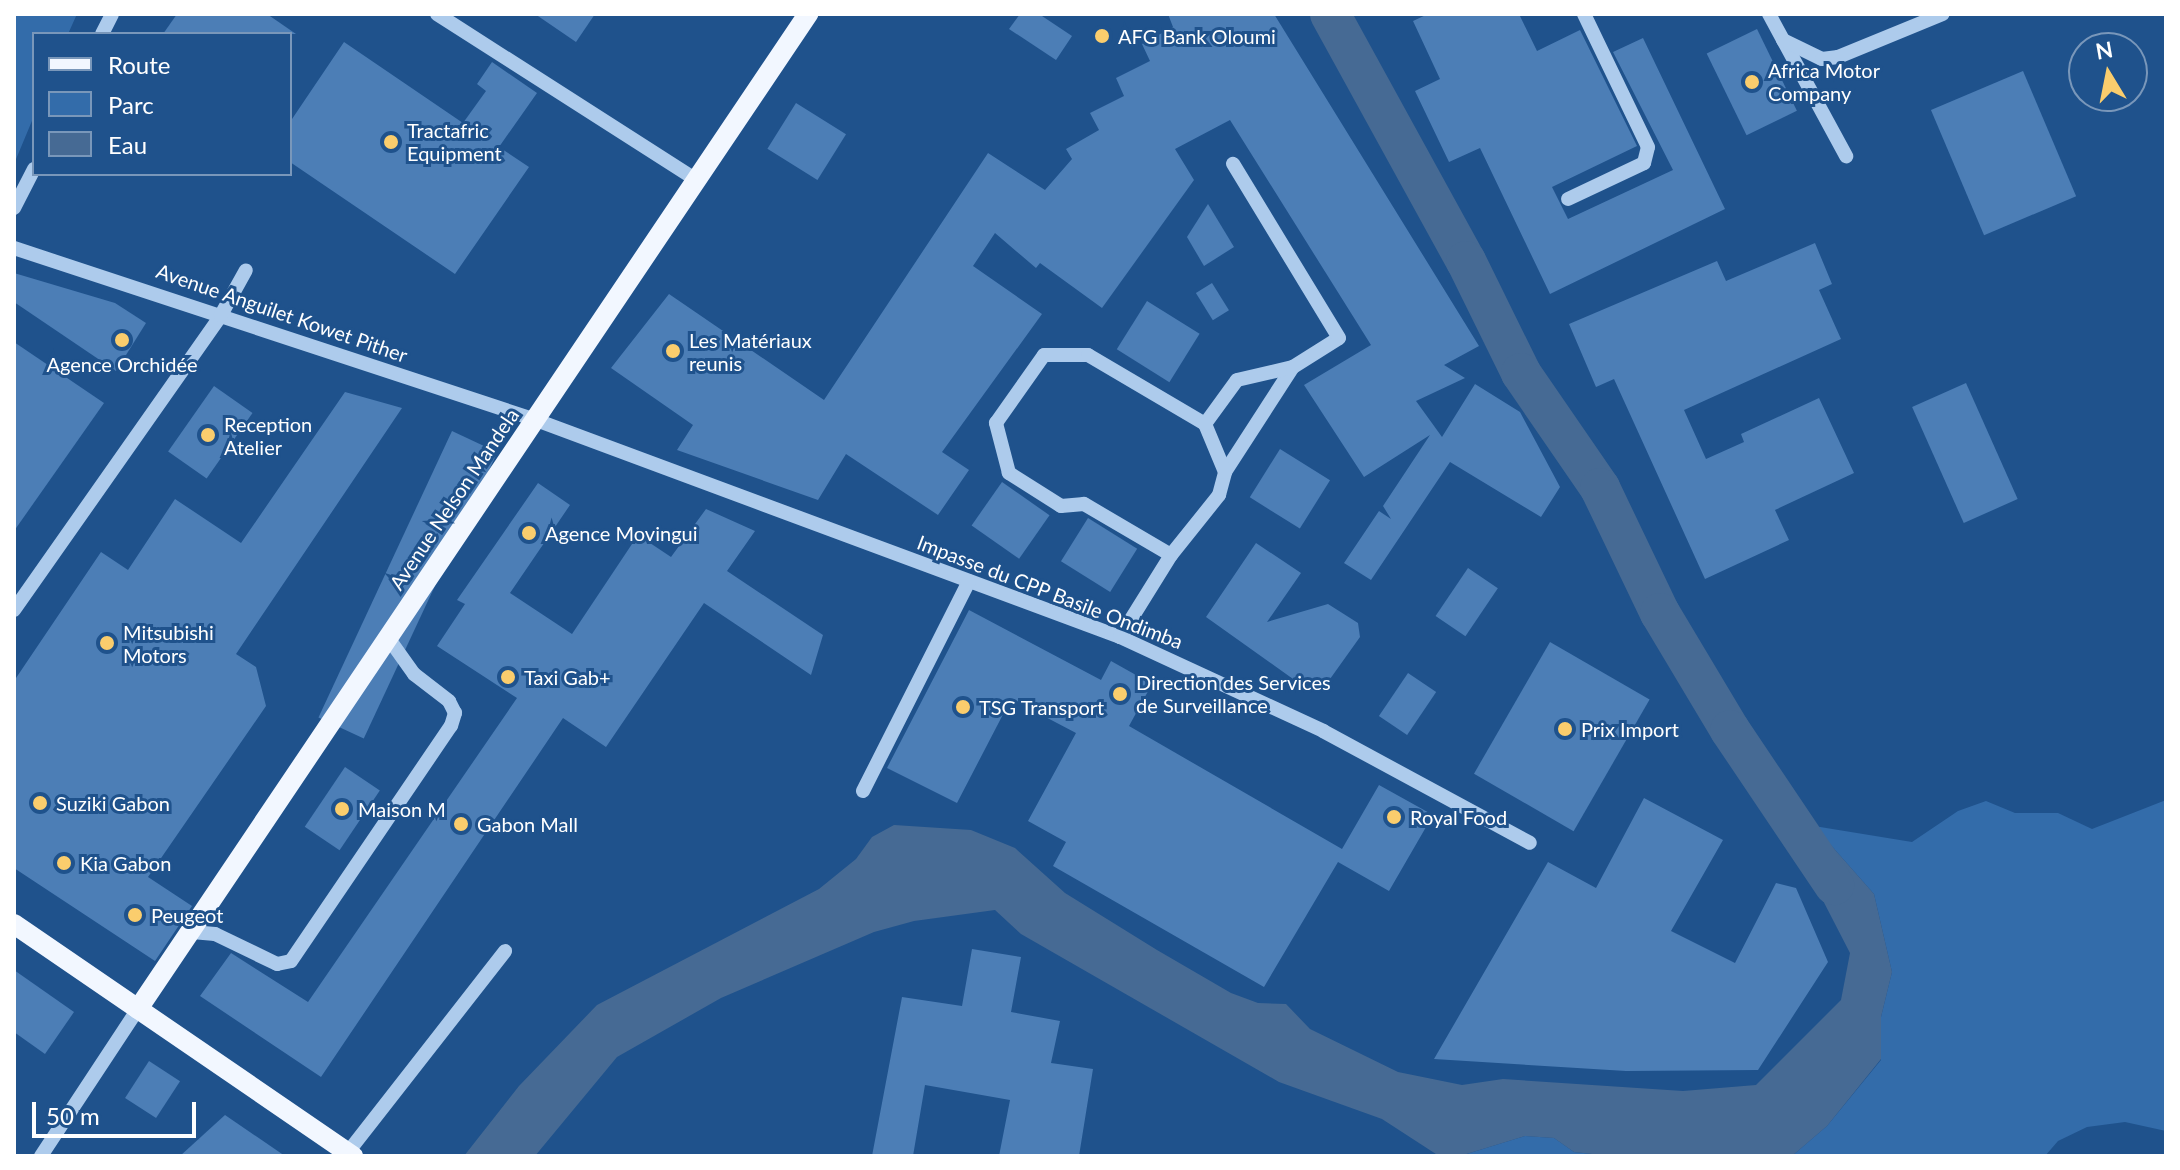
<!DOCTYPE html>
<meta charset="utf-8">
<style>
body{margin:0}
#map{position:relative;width:2180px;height:1170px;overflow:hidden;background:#1f528c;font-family:Lato,sans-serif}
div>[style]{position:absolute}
.green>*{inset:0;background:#336caa}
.water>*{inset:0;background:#466a94}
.river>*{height:40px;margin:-20px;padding:0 20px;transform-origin:20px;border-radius:20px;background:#466a94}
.building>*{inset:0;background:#4c7eb6;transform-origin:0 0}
.minor>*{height:14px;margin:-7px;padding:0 7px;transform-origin:7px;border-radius:7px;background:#adcbec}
.major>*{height:20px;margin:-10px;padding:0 10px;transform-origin:10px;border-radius:10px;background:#f2f7ff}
.dots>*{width:22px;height:22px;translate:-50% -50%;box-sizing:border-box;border:4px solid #1f528c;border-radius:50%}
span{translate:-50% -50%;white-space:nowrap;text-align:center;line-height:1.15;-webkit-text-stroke:6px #1f528c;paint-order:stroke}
.poi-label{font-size:20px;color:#fff}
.left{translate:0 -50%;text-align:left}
.street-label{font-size:20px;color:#fff}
.frame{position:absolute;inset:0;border:16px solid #fff;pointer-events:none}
.legend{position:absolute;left:32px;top:32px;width:260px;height:144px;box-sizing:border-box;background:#1f528c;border:2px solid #7997ba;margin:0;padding:10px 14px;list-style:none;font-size:24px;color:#fff}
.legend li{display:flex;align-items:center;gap:16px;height:40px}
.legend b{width:40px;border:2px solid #7997ba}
.north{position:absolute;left:2068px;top:32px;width:80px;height:80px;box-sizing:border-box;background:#1f528c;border:2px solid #7997ba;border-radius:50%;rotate:350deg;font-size:22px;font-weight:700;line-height:32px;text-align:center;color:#fff}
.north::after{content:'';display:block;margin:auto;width:28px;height:36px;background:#facd6d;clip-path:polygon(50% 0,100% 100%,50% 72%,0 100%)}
.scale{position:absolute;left:32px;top:1102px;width:164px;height:36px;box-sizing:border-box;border:4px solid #fff;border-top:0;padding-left:10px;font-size:24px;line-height:28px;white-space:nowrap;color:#fff;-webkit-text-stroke:6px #1f528c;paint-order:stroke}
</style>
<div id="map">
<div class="green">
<div style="clip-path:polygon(14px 14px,77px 14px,68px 34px,34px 34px,34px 116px,14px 164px)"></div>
<div style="clip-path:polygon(2166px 800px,2166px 1131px,2125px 1122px,2087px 1127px,2058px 1141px,2045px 1156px,1792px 1156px,1827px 1126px,1881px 1060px,1881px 1017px,1892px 972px,1874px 894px,1814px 826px,1912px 842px,1958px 811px,1986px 801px,2015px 813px,2058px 813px,2092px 829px)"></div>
<div style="clip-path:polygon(1525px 1136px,1554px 1138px,1574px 1152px,1612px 1156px,1460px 1156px)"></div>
</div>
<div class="water">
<div style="clip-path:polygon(894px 825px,971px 830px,1015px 848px,1065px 893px,1157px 950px,1231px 993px,1258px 1003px,1286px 1004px,1310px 1029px,1398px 1072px,1462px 1085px,1503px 1079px,1683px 1091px,1756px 1085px,1841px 1000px,1850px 953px,1817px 889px,1793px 859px,1814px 826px,1874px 894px,1892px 972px,1881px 1017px,1881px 1059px,1827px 1126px,1792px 1156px,1610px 1156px,1574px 1152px,1554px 1138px,1525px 1136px,1460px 1156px,1439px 1156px,1382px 1119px,1279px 1082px,1021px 934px,995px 910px,914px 921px,874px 932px,721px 998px,617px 1057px,535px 1156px,464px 1156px,519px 1086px,597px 1005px,819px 889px,856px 859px,872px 837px)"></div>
</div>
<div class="river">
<div style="left:1330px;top:14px;width:282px;rotate:61.2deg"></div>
<div style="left:1466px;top:261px;width:125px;rotate:63.8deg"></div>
<div style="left:1521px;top:373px;width:140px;rotate:55.5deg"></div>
<div style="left:1600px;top:488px;width:139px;rotate:64.4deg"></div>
<div style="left:1660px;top:613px;width:136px;rotate:59.1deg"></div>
<div style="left:1730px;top:730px;width:187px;rotate:56.1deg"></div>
</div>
<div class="building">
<div style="clip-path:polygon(177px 14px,267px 14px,296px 34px,163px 34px)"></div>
<div style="clip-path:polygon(535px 14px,595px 14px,576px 42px)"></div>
<div style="clip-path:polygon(1020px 14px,1039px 14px,1072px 36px,1056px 60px,1009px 29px)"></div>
<div style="clip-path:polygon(1168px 14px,1274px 14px,1479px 346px,1444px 365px,1465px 378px,1416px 401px,1442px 437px,1475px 384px,1520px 412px,1560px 487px,1541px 517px,1450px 462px,1371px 580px,1344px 563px,1379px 511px,1391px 519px,1383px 506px,1430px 435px,1364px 477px,1304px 385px,1371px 345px,1230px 120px,1175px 149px,1194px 180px,1102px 308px,1040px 263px,1036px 268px,995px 233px,973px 266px,1042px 314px,942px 452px,969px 470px,938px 515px,846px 454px,818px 500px,677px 450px,693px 425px,611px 368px,669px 294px,824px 400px,988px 153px,1045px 190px,1072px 159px,1066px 149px,1099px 130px,1090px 113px,1124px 96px,1116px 78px,1150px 61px,1142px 44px,1173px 27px)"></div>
<div style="clip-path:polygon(1428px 14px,1519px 14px,1537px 51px,1580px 30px,1637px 146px,1552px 187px,1568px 219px,1673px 170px,1613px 52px,1643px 38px,1725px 209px,1550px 294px,1480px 148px,1449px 162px,1415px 91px,1440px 79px,1413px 21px)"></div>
<div style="left:1757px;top:29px;width:91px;height:56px;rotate:64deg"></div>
<div style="clip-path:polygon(344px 42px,463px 123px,486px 91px,477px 84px,492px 62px,537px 93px,499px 147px,529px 167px,455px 274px,290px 162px,290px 122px)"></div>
<div style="left:2023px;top:71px;width:136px;height:100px;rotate:67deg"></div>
<div style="left:796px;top:103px;width:59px;height:54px;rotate:32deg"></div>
<div style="clip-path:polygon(1208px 204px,1234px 247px,1204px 266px,1187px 237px)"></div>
<div style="clip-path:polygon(1815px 243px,1832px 284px,1819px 290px,1841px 339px,1684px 410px,1706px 459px,1744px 442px,1741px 434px,1819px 398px,1854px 473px,1775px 510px,1789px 540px,1705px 579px,1614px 379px,1596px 387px,1569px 324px,1717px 261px,1726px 281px)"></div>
<div style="clip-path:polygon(14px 273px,115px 303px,146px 323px,116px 371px,14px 302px)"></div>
<div style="left:1212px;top:283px;width:32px;height:19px;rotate:58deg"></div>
<div style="left:1147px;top:301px;width:62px;height:57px;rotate:32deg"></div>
<div style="clip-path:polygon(14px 342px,104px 403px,14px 531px)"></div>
<div style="left:1966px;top:383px;width:127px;height:59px;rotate:66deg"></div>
<div style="left:214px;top:386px;width:47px;height:80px;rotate:35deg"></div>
<div style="clip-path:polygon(345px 392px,402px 408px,236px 654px,256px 667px,266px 706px,148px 877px,192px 906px,155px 961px,14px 868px,14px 681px,101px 552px,128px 570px,175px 499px,241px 543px)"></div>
<div style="left:452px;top:431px;width:50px;height:316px;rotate:25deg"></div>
<div style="left:1280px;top:449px;width:59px;height:57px;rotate:32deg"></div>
<div style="left:1002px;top:482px;width:58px;height:53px;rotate:35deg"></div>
<div style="clip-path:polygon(538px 483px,570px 505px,510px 593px,572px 634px,638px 535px,671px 557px,706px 509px,755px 531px,727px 571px,823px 635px,811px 675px,704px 603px,606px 747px,563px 718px,321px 1077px,200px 996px,231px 953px,308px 1002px,517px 698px,437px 646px,465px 604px,457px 600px)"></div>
<div style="left:1088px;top:518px;width:58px;height:51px;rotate:32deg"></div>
<div style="clip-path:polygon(1256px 543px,1301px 573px,1267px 622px,1328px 604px,1358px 623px,1360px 637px,1325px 686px,1306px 680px,1300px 684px,1206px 617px)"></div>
<div style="left:1468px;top:568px;width:36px;height:58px;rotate:34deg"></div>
<div style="clip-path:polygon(969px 610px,1101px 680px,1111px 661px,1152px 684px,1129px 726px,1342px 849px,1379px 785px,1433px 815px,1389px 891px,1338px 862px,1264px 987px,1053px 866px,1066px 842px,1028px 821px,1076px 733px,1011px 699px,957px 803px,887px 768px)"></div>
<div style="left:1550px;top:642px;width:115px;height:152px;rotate:30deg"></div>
<div style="left:1408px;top:673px;width:34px;height:52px;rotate:34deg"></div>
<div style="left:345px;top:767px;width:42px;height:72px;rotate:34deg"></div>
<div style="clip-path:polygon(1644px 798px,1723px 840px,1671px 931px,1735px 963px,1776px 883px,1796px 888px,1828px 962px,1758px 1070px,1626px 1071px,1434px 1059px,1548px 862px,1596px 888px)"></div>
<div style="clip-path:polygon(972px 949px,1021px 957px,1011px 1012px,1060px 1021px,1051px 1063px,1093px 1069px,1079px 1156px,999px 1156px,1010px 1100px,925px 1085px,913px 1156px,872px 1156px,902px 997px,962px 1006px)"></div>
<div style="clip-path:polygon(14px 970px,74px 1012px,45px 1054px,14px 1032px)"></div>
<div style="left:149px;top:1061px;width:37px;height:44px;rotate:33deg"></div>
<div style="clip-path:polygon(225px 1115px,285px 1156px,180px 1156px)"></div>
</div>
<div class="minor">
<div style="left:437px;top:14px;width:306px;rotate:32.6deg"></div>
<div style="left:1769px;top:14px;width:162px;rotate:61.5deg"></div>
<div style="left:102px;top:34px;width:22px;rotate:-63deg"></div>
<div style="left:1783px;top:40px;width:43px;rotate:26deg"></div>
<div style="left:1822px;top:59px;width:16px;rotate:-7deg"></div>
<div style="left:1838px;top:57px;width:113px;rotate:-22.3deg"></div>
<div style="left:1568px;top:199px;width:84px;rotate:-25.3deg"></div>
<div style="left:1644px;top:163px;width:16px;rotate:-76deg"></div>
<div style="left:1648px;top:147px;width:148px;rotate:-115.7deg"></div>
<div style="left:14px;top:208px;width:44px;rotate:-62.9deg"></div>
<div style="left:14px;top:248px;width:550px;rotate:18.24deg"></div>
<div style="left:536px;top:420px;width:623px;rotate:20.38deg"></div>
<div style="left:1120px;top:637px;width:224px;rotate:24.8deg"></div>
<div style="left:1323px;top:731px;width:235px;rotate:28.4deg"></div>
<div style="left:1225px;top:472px;width:125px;rotate:-57.1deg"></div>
<div style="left:1171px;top:555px;width:101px;rotate:-149.6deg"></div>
<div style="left:1084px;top:504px;width:23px;rotate:175deg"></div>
<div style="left:1061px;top:506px;width:62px;rotate:-147.6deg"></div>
<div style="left:1009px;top:473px;width:52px;rotate:-104.6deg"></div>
<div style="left:996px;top:423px;width:83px;rotate:-54.8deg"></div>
<div style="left:1044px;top:355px;width:44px"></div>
<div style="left:1088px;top:355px;width:136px;rotate:30.5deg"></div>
<div style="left:14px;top:610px;width:360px;rotate:-54.9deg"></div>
<div style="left:221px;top:315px;width:51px;rotate:-60.9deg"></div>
<div style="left:1120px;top:637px;width:97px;rotate:-58.1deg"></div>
<div style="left:1171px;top:555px;width:77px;rotate:-51.3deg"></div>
<div style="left:1219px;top:495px;width:24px;rotate:-75deg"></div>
<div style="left:1225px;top:472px;width:52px;rotate:-112.6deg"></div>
<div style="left:1205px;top:424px;width:54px;rotate:-54deg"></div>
<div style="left:1237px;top:380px;width:57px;rotate:-13.1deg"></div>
<div style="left:1293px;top:367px;width:54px;rotate:-32.2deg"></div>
<div style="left:1339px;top:338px;width:204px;rotate:-121.3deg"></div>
<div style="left:863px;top:791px;width:235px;rotate:-63.2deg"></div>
<div style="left:192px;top:932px;width:23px;rotate:5deg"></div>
<div style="left:215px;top:934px;width:69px;rotate:25.8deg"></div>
<div style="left:277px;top:964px;width:14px;rotate:-12deg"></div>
<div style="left:291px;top:961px;width:284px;rotate:-55.8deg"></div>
<div style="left:451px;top:726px;width:14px;rotate:-73deg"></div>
<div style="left:455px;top:713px;width:13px;rotate:-117deg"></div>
<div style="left:449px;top:701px;width:44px;rotate:-142.4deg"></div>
<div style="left:414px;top:674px;width:43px;rotate:-125.5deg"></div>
<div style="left:41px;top:1156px;width:176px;rotate:-56.6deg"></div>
<div style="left:345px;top:1156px;width:260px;rotate:-52deg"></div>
</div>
<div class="major">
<div style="left:14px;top:924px;width:411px;rotate:34.4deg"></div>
<div style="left:138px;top:1009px;width:1200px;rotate:-56.04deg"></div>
</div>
<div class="dots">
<div style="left:1102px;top:36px;background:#facd6d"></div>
<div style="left:1752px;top:82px;background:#facd6d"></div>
<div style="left:391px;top:142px;background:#facd6d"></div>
<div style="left:122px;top:340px;background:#facd6d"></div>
<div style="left:673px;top:351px;background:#facd6d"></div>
<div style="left:208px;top:435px;background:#facd6d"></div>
<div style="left:529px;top:533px;background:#facd6d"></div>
<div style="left:107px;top:643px;background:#facd6d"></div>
<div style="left:508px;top:677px;background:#facd6d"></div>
<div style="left:1120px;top:694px;background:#facd6d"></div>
<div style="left:963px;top:707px;background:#facd6d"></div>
<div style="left:1565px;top:729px;background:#facd6d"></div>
<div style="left:40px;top:803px;background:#facd6d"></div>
<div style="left:342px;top:809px;background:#facd6d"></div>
<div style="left:1394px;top:817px;background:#facd6d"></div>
<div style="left:461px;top:824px;background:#facd6d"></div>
<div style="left:64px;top:863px;background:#facd6d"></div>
<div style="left:135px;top:915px;background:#facd6d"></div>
</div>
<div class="poi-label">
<span class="left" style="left:1118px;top:36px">AFG Bank Oloumi</span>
<span class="left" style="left:1768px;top:82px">Africa Motor<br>Company</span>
<span class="left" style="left:407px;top:142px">Tractafric<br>Equipment</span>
<span class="left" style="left:689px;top:352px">Les Matériaux<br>reunis</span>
<span style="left:122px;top:364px">Agence Orchidée</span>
<span class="left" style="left:224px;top:436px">Reception<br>Atelier</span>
<span class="left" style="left:545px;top:533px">Agence Movingui</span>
<span class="left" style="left:123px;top:644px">Mitsubishi<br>Motors</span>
<span class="left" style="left:524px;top:677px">Taxi Gab+</span>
<span class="left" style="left:1136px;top:694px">Direction des Services<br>de Surveillance</span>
<span class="left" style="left:979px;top:707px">TSG Transport</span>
<span class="left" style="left:1581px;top:729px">Prix Import</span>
<span class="left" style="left:56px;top:803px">Suziki Gabon</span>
<span class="left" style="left:358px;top:809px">Maison M</span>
<span class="left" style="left:1410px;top:817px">Royal Food</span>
<span class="left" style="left:477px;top:824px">Gabon Mall</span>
<span class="left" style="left:80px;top:863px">Kia Gabon</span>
<span class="left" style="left:151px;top:915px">Peugeot</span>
</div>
<div class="street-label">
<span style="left:282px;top:313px;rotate:19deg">Avenue Anguilet Kowet Pither</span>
<span style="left:454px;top:499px;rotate:-56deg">Avenue Nelson Mandela</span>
<span style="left:1050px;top:592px;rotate:21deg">Impasse du CPP Basile Ondimba</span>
</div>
<div class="frame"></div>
<ul class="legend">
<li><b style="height:10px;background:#f2f7ff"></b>Route</li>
<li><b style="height:22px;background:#336caa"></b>Parc</li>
<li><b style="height:22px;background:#466a94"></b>Eau</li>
</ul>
<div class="north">N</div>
<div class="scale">50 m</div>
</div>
